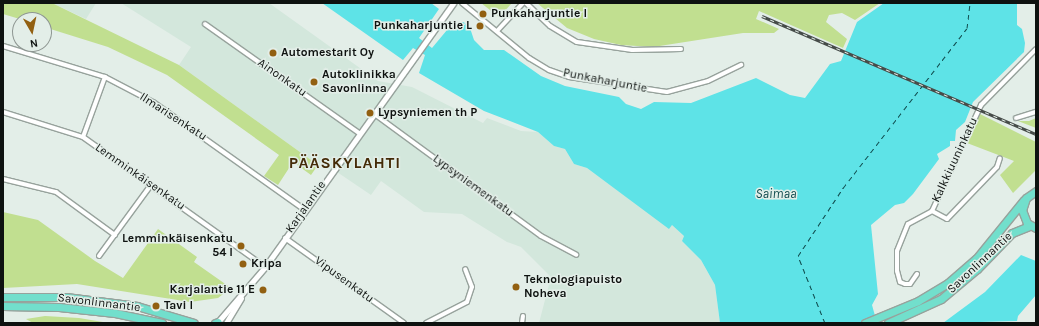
<!DOCTYPE html>
<meta charset="utf-8">
<style>
body{margin:0}
#map{position:relative;width:1039px;height:326px;overflow:hidden;background:#e3eee8;font-family:Karla,sans-serif}
div>[style]{position:absolute}
.built>*{inset:0;background:#d3e7dc}
.green>*{inset:0;background:#c1df90}
.water>*{inset:0;background:#5ee3e7}
.ferry>*{height:1px;margin-top:-0.5px;transform-origin:0;background:repeating-linear-gradient(90deg,#0e4b4d 0 5px,transparent 0 9px)}
.roads{filter:drop-shadow(1px 0 #97a29c) drop-shadow(-1px 0 #97a29c) drop-shadow(0 1px #97a29c) drop-shadow(0 -1px #97a29c)}
.minor>*{height:4px;margin:-2px;padding:0 2px;transform-origin:2px;border-radius:2px;background:#fff}
.tertiary>*{height:5px;margin:-2.5px;padding:0 2.5px;transform-origin:2.5px;border-radius:2.5px;background:#fff}
.trunk>*{height:7px;margin:-3.5px;padding:0 3.5px;transform-origin:3.5px;border-radius:3.5px;background:#72dfcc}
.rail>*{height:3px;margin-top:-1.5px;transform-origin:0;background:repeating-linear-gradient(90deg,#e3eee8 0 4.5px,#464c49 0 9px);box-sizing:border-box;border-block:1px solid #464c49}
.dots>*{width:11px;height:11px;translate:-50% -50%;box-sizing:border-box;border:2px solid #e3eee8;border-radius:50%}
span{translate:-50% -50%;white-space:nowrap;text-align:center;line-height:1.15;-webkit-text-stroke:3px #e3eee8;paint-order:stroke}
.poi-label{font-size:12px;color:#0e1210;font-weight:700}
.left{translate:0 -50%;text-align:left}
.right{translate:-100% -50%;text-align:right}
.street-label{font-size:12px;color:#0e1210}
.water-label{font-size:13px;color:#0e4b4d;font-style:italic}
.district-label{font-size:16px;color:#442b08;font-weight:700;letter-spacing:1px}
.frame{position:absolute;inset:0;border:4px solid #0e1210;pointer-events:none}
.north{position:absolute;left:12px;top:12px;width:40px;height:40px;box-sizing:border-box;background:#e3eee8;border:1px solid #8e9692;border-radius:50%;rotate:171deg;font-size:11px;font-weight:700;line-height:16px;text-align:center;color:#0e1210}
.north::after{content:'';display:block;margin:auto;width:14px;height:18px;background:#926011;clip-path:polygon(50% 0,100% 100%,50% 72%,0 100%)}
</style>
<div id="map">
<div class="built">
<div style="clip-path:polygon(52px 3px,96px 3px,86px 19px)"></div>
<div style="clip-path:polygon(121px 3px,269px 3px,378px 81px,412px 87px,483px 123px,487px 118px,521px 131px,538px 132px,554px 146px,565px 149px,574px 164px,587px 168px,669px 228px,672px 225px,684px 236px,682px 241px,701px 260px,715px 285px,720px 323px,539px 323px,551px 277px,521px 247px,507px 242px,462px 214px,424px 212px,381px 181px,371px 195px,337px 172px,318px 165px,179px 65px,191px 47px)"></div>
</div>
<div class="green">
<div style="clip-path:polygon(3px 3px,52px 3px,179px 65px,318px 165px,311px 175px,293px 162px,278px 185px,264px 176px,279px 155px,167px 75px,108px 47px,44px 27px,44px 20px,23px 20px,3px 14px)"></div>
<div style="clip-path:polygon(481px 3px,512px 3px,499px 17px)"></div>
<div style="clip-path:polygon(537px 3px,880px 3px,855px 20px,842px 13px,829px 15px,826px 22px,847px 39px,843px 48px,759px 11px,756px 19px,779px 29px,774px 33px,743px 33px,653px 47px,621px 45px,594px 39px,567px 28px)"></div>
<div style="clip-path:polygon(980px 114px,1036px 142px,1036px 170px,1013px 193px,1000px 175px,1014px 161px,967px 143px)"></div>
<div style="clip-path:polygon(1036px 118px,1036px 128px,1018px 121px,1029px 121px)"></div>
<div style="clip-path:polygon(3px 212px,38px 220px,95px 261px,123px 278px,158px 229px,197px 257px,194px 262px,231px 288px,218px 298px,190px 302px,77px 284px,3px 288px)"></div>
<div style="clip-path:polygon(45px 316px,79px 318px,109px 323px,33px 323px,26px 319px)"></div>
</div>
<div class="water">
<div style="clip-path:polygon(322px 3px,431px 3px,439px 9px,419px 38px,432px 48px,447px 30px,463px 22px,469px 25px,474px 40px,484px 50px,504px 50px,541px 76px,565px 86px,619px 97px,626px 104px,641px 109px,654px 102px,691px 103px,756px 78px,790px 95px,805px 98px,830px 64px,841px 61px,857px 22px,884px 3px,1017px 3px,1017px 25px,1022px 29px,1025px 43px,1024px 52px,973px 102px,965px 122px,956px 130px,955px 141px,950px 141px,950px 146px,937px 154px,939px 159px,913px 194px,904px 203px,895px 205px,871px 225px,878px 294px,872px 305px,877px 323px,720px 323px,715px 285px,701px 260px,682px 241px,684px 236px,672px 225px,669px 229px,587px 168px,574px 164px,565px 149px,554px 146px,538px 132px,484px 111px,419px 73px,425px 55px,413px 48px,403px 60px)"></div>
<div style="clip-path:polygon(1021px 255px,1036px 261px,1036px 295px,1018px 316px,1017px 321px,943px 323px,985px 292px)"></div>
</div>
<div class="ferry">
<div style="left:825px;top:323px;width:72px;rotate:-111.9deg"></div>
<div style="left:798px;top:256px;width:82px;rotate:-56.5deg"></div>
<div style="left:843px;top:188px;width:202px;rotate:-52.2deg"></div>
<div style="left:967px;top:28px;width:25px;rotate:-83deg"></div>
</div>
<div class="roads">
<div class="minor">
<div style="left:462px;top:3px;width:87px;rotate:39.4deg"></div>
<div style="left:529px;top:58px;width:23px;rotate:31deg"></div>
<div style="left:549px;top:70px;width:21px;rotate:19deg"></div>
<div style="left:569px;top:77px;width:99px;rotate:8.7deg"></div>
<div style="left:667px;top:92px;width:42px;rotate:-15deg"></div>
<div style="left:708px;top:81px;width:37px;rotate:-26deg"></div>
<div style="left:526px;top:3px;width:33px;rotate:44deg"></div>
<div style="left:550px;top:26px;width:31px;rotate:31deg"></div>
<div style="left:577px;top:42px;width:56px;rotate:8.3deg"></div>
<div style="left:632px;top:50px;width:49px;rotate:-1.2deg"></div>
<div style="left:205px;top:24px;width:189px;rotate:35.3deg"></div>
<div style="left:497px;top:31px;width:38px;rotate:-47deg"></div>
<div style="left:3px;top:46px;width:107px;rotate:16.9deg"></div>
<div style="left:105px;top:77px;width:54px;rotate:27.5deg"></div>
<div style="left:153px;top:102px;width:186px;rotate:35.4deg"></div>
<div style="left:3px;top:112px;width:84px;rotate:17.4deg"></div>
<div style="left:83px;top:137px;width:224px;rotate:35.5deg"></div>
<div style="left:373px;top:113px;width:208px;rotate:36.2deg"></div>
<div style="left:541px;top:236px;width:40px;rotate:28deg"></div>
<div style="left:1016px;top:118px;width:21px;rotate:-17deg"></div>
<div style="left:83px;top:137px;width:64px;rotate:-69.9deg"></div>
<div style="left:3px;top:179px;width:55px;rotate:13.8deg"></div>
<div style="left:56px;top:192px;width:73px;rotate:36.1deg"></div>
<div style="left:932px;top:211px;width:17px;rotate:28deg"></div>
<div style="left:947px;top:219px;width:72px;rotate:-46.1deg"></div>
<div style="left:997px;top:167px;width:9px;rotate:-72deg"></div>
<div style="left:285px;top:238px;width:146px;rotate:35.5deg"></div>
<div style="left:99px;top:256px;width:88px;rotate:-53.8deg"></div>
<div style="left:917px;top:274px;width:12px;rotate:125deg"></div>
<div style="left:910px;top:284px;width:5px;rotate:180deg"></div>
<div style="left:905px;top:284px;width:5px;rotate:-158deg"></div>
<div style="left:900px;top:282px;width:11px;rotate:-105deg"></div>
<div style="left:897px;top:271px;width:20px;rotate:-90deg"></div>
<div style="left:897px;top:251px;width:29px;rotate:-68deg"></div>
<div style="left:908px;top:224px;width:27px;rotate:-28deg"></div>
<div style="left:932px;top:211px;width:117px;rotate:-65.2deg"></div>
<div style="left:981px;top:105px;width:78px;rotate:-45.5deg"></div>
<div style="left:426px;top:323px;width:46px;rotate:-27.1deg"></div>
<div style="left:467px;top:302px;width:16px;rotate:-72deg"></div>
<div style="left:472px;top:287px;width:19px;rotate:-111deg"></div>
<div style="left:522px;top:323px;width:7px;rotate:-82deg"></div>
</div>
<div class="tertiary">
<div style="left:217px;top:323px;width:74px;rotate:-49.4deg"></div>
<div style="left:265px;top:267px;width:324px;rotate:-54.5deg"></div>
<div style="left:226px;top:323px;width:29px;rotate:-59deg"></div>
</div>
<div class="trunk">
<div style="left:1036px;top:191px;width:12px;rotate:145deg"></div>
<div style="left:1026px;top:198px;width:13px;rotate:108deg"></div>
<div style="left:1022px;top:210px;width:14px;rotate:69deg"></div>
<div style="left:1027px;top:223px;width:10px;rotate:29deg"></div>
<div style="left:3px;top:297px;width:63px"></div>
<div style="left:66px;top:297px;width:72px;rotate:7.2deg"></div>
<div style="left:137px;top:306px;width:59px;rotate:16.6deg"></div>
<div style="left:3px;top:306px;width:56px;rotate:1deg"></div>
<div style="left:59px;top:307px;width:56px;rotate:6.1deg"></div>
<div style="left:115px;top:313px;width:48px;rotate:12deg"></div>
<div style="left:215px;top:323px;width:3px;rotate:-18deg"></div>
<div style="left:865px;top:323px;width:57px;rotate:-22.5deg"></div>
<div style="left:918px;top:301px;width:35px;rotate:-31deg"></div>
<div style="left:948px;top:283px;width:37px;rotate:-41deg"></div>
<div style="left:976px;top:259px;width:76px;rotate:-50.9deg"></div>
<div style="left:888px;top:323px;width:58px;rotate:-24.4deg"></div>
<div style="left:941px;top:299px;width:47px;rotate:-39.8deg"></div>
<div style="left:977px;top:269px;width:50px;rotate:-45.8deg"></div>
<div style="left:1012px;top:233px;width:18px;rotate:-22deg"></div>
</div>
</div>
<div class="rail">
<div style="left:762px;top:16px;width:298px;rotate:23.3deg"></div>
</div>
<div class="dots">
<div style="left:483px;top:14px;background:#926011"></div>
<div style="left:480px;top:26px;background:#926011"></div>
<div style="left:273px;top:53px;background:#926011"></div>
<div style="left:314px;top:82px;background:#926011"></div>
<div style="left:370px;top:113px;background:#926011"></div>
<div style="left:241px;top:246px;background:#926011"></div>
<div style="left:243px;top:264px;background:#926011"></div>
<div style="left:516px;top:287px;background:#926011"></div>
<div style="left:263px;top:290px;background:#926011"></div>
<div style="left:156px;top:306px;background:#926011"></div>
</div>
<div class="poi-label">
<span class="left" style="left:491px;top:14px">Punkaharjuntie I</span>
<span class="right" style="left:472px;top:26px">Punkaharjuntie L</span>
<span class="left" style="left:281px;top:53px">Automestarit Oy</span>
<span class="left" style="left:322px;top:82px">Autoklinikka<br>Savonlinna</span>
<span class="left" style="left:378px;top:113px">Lypsyniemen th P</span>
<span class="right" style="left:233px;top:246px">Lemminkäisenkatu<br>54 I</span>
<span class="left" style="left:251px;top:264px">Kripa</span>
<span class="left" style="left:524px;top:287px">Teknologiapuisto<br>Noheva</span>
<span class="right" style="left:255px;top:290px">Karjalantie 11 E</span>
<span class="left" style="left:164px;top:306px">Tavi I</span>
</div>
<div class="street-label">
<span style="left:282px;top:78px;rotate:35deg">Ainonkatu</span>
<span style="left:605px;top:81px;rotate:11deg">Punkaharjuntie</span>
<span style="left:173px;top:117px;rotate:33deg">Ilmarisenkatu</span>
<span style="left:955px;top:160px;rotate:-65deg">Kalkkiuuninkatu</span>
<span style="left:140px;top:177px;rotate:35deg">Lemminkäisenkatu</span>
<span style="left:473px;top:186px;rotate:36deg">Lypsyniemenkatu</span>
<span style="left:306px;top:207px;rotate:-55deg">Karjalantie</span>
<span style="left:980px;top:263px;rotate:-43deg">Savonlinnantie</span>
<span style="left:344px;top:280px;rotate:36deg">Vipusenkatu</span>
<span style="left:99px;top:303px;rotate:7deg">Savonlinnantie</span>
</div>
<div class="water-label">
<span style="left:776px;top:194px">Saimaa</span>
</div>
<div class="district-label">
<span style="left:345px;top:163px">PÄÄSKYLAHTI</span>
</div>
<div class="frame"></div>
<div class="north">N</div>
</div>
